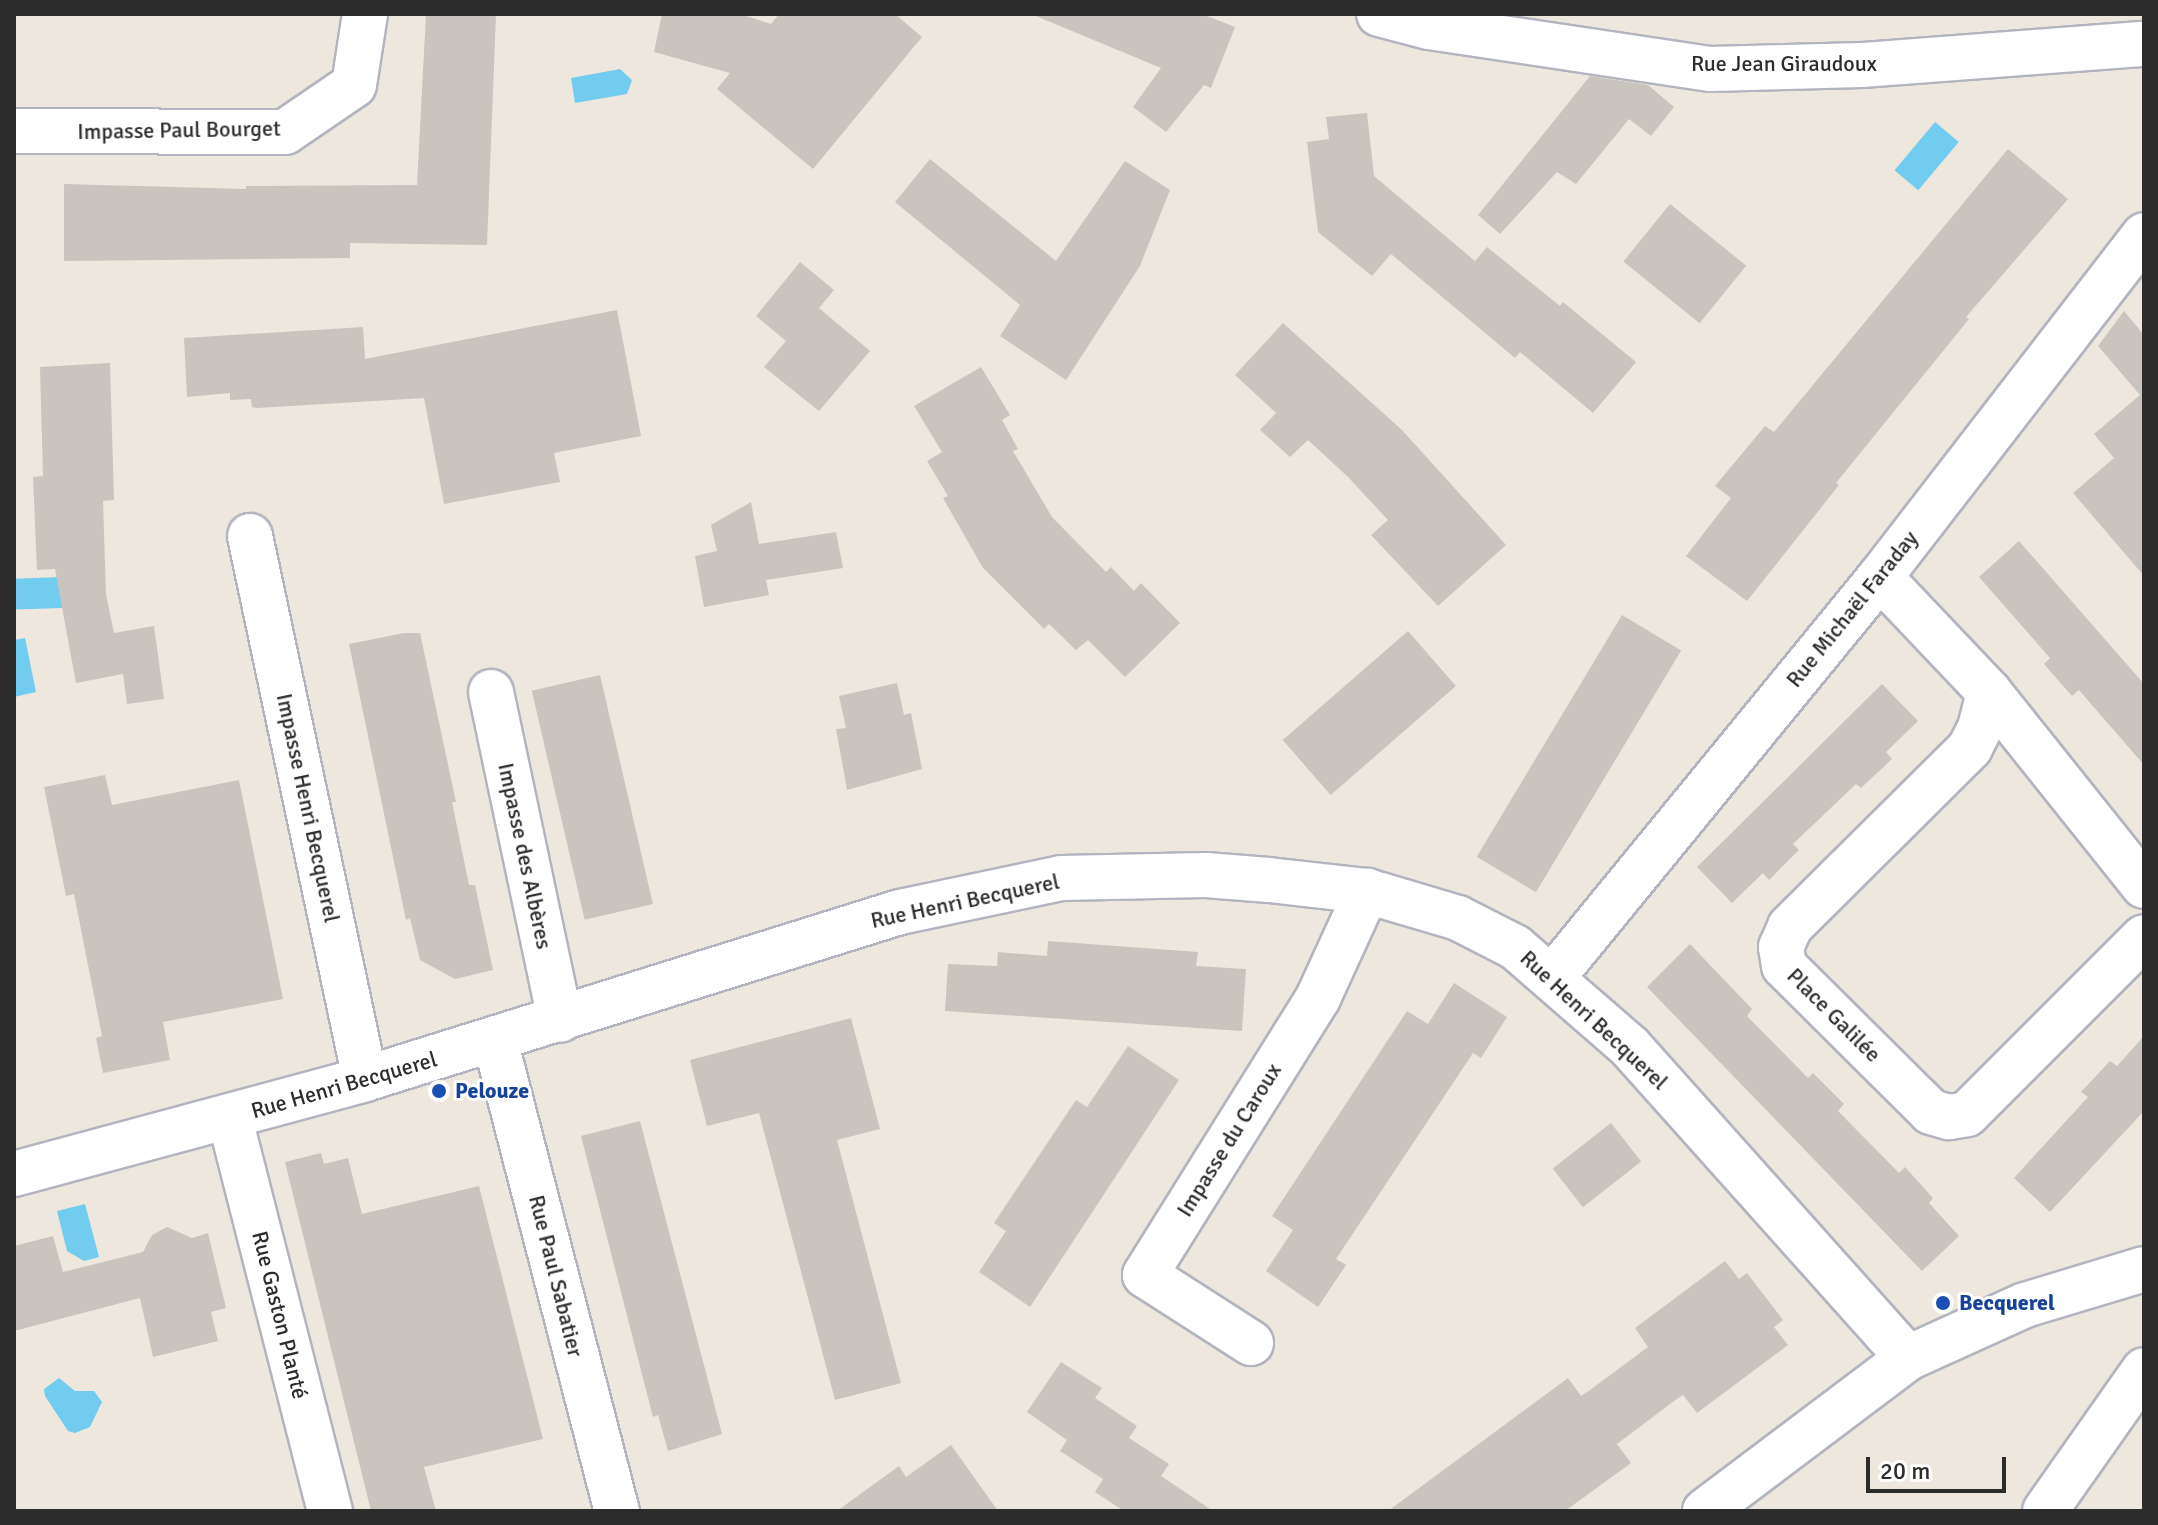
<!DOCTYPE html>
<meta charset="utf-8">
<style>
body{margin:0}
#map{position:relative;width:2158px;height:1525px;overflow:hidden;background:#eee7de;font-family:Signika,sans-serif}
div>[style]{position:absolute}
.water>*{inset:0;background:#71ccf0;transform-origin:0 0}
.building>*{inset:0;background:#c9c4bd;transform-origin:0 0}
.roads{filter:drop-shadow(2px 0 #b2b4bf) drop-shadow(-2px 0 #b2b4bf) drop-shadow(0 2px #b2b4bf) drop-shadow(0 -2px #b2b4bf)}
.minor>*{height:44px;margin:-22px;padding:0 22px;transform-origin:22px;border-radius:22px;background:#fff}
.tertiary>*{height:44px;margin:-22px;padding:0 22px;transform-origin:22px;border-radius:22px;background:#fff}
.dots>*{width:22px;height:22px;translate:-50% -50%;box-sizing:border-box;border:4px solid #fff;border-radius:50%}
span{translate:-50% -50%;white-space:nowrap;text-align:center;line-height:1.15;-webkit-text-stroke:6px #fff;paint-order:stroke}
.street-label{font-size:22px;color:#2c2c2c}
.transit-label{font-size:22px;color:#164399;font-weight:700}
.left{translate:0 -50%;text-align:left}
.frame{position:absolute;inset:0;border:16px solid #2c2c2c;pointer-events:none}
.scale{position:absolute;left:1866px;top:1457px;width:140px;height:36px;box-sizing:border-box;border:4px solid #2c2c2c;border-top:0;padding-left:10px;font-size:24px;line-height:28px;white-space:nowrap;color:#2c2c2c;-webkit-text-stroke:6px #fff;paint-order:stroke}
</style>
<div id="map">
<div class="water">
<div style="clip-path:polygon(620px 69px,632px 80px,627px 94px,575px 103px,571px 78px)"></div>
<div style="left:1935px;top:122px;width:31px;height:63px;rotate:40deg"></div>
<div style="left:61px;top:577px;width:31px;height:47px;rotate:88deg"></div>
<div style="clip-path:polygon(25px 638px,36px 692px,14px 697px,14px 640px)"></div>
<div style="clip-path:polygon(85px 1204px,99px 1257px,84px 1261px,67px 1251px,57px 1211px)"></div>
<div style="clip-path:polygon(59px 1378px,75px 1391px,94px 1391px,102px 1402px,90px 1427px,75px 1433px,68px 1431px,45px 1396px,44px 1389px)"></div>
</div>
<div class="building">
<div style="clip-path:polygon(426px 14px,496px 14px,487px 245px,350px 243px,350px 258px,64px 261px,64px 184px,246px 189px,246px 186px,417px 185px)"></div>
<div style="clip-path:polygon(662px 14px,740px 14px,771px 24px,779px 14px,895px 14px,922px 37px,813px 169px,717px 89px,730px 73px,654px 52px)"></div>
<div style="clip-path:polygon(1031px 14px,1202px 14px,1235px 27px,1211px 88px,1204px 85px,1166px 132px,1133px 107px,1161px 68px)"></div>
<div style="clip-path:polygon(1590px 76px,1648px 85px,1674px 107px,1651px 136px,1629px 119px,1576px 184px,1557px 172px,1500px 234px,1478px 215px)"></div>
<div style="clip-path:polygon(1367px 113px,1374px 176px,1475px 261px,1487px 247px,1560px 306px,1563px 302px,1636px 362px,1593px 413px,1520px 352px,1515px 358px,1391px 254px,1372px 276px,1318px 232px,1307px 142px,1329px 139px,1326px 117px)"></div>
<div style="clip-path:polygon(2008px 149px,2068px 199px,1966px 317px,1969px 319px,1836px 483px,1839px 485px,1747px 601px,1686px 556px,1731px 498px,1715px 486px,1765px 426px,1774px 432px)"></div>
<div style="clip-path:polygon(930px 159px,1056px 261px,1125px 161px,1170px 190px,1140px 266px,1066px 380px,1000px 336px,1020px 305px,895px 202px)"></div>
<div style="left:1670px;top:204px;width:98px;height:74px;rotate:39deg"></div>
<div style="clip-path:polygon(800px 262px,834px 290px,819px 308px,870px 351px,819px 411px,764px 367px,786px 341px,756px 316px)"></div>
<div style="clip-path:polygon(617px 310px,641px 436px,554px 453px,560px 482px,444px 504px,424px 398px,257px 408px,252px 407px,251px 399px,230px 400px,230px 393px,187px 397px,184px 338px,363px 327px,365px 359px)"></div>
<div style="clip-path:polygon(2124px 311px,2144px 335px,2144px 576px,2073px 493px,2114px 458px,2094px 434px,2140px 395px,2098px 346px)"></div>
<div style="clip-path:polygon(1283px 323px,1402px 430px,1506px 545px,1438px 606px,1371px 535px,1388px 520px,1348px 477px,1308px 440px,1290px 457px,1260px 430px,1276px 413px,1235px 375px)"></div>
<div style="clip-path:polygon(110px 363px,114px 500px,103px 501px,106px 594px,114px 633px,154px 626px,164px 699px,127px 704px,123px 674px,76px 683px,55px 569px,37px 570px,33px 477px,43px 476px,40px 367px)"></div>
<div style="clip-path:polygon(981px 367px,1010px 415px,1002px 420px,1018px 449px,1013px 451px,1052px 517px,1106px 572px,1111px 567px,1134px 591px,1141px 583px,1180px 623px,1125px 677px,1088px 640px,1076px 650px,1049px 624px,1044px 629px,983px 568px,943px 498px,948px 496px,927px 461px,942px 452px,914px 406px)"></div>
<div style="clip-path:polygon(751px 502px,759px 544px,836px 532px,843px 568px,766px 580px,769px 595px,704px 607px,695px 556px,717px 551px,711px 525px)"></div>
<div style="clip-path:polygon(2019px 541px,2144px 684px,2144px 765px,2079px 690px,2072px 696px,2044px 664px,2050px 658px,1979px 577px)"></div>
<div style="left:1622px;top:615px;width:69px;height:282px;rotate:31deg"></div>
<div style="left:1408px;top:631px;width:73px;height:166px;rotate:49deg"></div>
<div style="clip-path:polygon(404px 633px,420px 633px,456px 802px,452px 802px,469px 885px,475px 885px,493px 970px,455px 979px,420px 960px,410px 918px,406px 920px,349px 644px)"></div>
<div style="left:600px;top:675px;width:235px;height:70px;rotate:77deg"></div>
<div style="clip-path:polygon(897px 683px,904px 715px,911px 713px,922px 769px,847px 790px,836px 729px,846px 728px,839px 696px)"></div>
<div style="clip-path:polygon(1882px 684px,1918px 721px,1886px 752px,1892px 759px,1861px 788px,1856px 784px,1793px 844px,1799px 850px,1769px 880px,1763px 873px,1732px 903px,1697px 867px)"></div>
<div style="clip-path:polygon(105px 775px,112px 805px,239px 780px,283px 999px,163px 1022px,170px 1060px,103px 1073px,96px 1038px,102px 1036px,74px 894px,66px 896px,44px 787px)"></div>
<div style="clip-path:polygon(1048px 941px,1198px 952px,1196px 966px,1246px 969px,1242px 1031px,945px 1011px,948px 964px,997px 966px,998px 952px,1047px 956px)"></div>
<div style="clip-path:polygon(1690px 944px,1752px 1009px,1747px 1016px,1808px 1078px,1813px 1073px,1844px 1104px,1838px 1111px,1899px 1173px,1905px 1167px,1933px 1198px,1929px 1203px,1959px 1236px,1922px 1271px,1647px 987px)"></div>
<div style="clip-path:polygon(1454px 983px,1507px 1017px,1481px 1058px,1473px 1053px,1336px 1259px,1346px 1265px,1318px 1307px,1266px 1271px,1293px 1230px,1272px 1216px,1407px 1011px,1428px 1024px)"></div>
<div style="clip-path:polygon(851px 1018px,880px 1129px,837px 1140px,901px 1383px,835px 1400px,759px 1113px,707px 1126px,690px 1060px)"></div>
<div style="clip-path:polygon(2144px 1036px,2144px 1111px,2050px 1212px,2014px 1178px,2088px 1097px,2081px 1092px,2110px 1061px,2117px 1066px)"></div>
<div style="clip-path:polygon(1128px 1046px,1179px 1080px,1030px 1307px,979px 1272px,1006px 1231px,994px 1223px,1076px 1100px,1087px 1107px)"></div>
<div style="clip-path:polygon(640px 1121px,722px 1434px,668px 1451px,658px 1415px,653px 1417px,581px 1136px)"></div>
<div style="left:1611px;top:1123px;width:49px;height:74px;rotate:52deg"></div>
<div style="clip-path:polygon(321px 1153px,324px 1164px,348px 1158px,362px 1214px,479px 1186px,543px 1439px,424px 1467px,436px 1511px,371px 1511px,285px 1162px)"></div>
<div style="clip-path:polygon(167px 1227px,192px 1238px,208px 1233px,226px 1308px,211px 1312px,218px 1341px,153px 1357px,140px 1298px,14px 1331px,14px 1246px,53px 1236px,63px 1272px,143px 1252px,152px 1235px)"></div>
<div style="clip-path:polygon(1725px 1261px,1739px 1279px,1747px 1273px,1783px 1320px,1774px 1327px,1788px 1345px,1697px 1413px,1683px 1395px,1674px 1401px,1617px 1444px,1631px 1463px,1565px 1511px,1388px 1511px,1568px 1378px,1581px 1396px,1590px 1390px,1648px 1347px,1635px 1328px)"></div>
<div style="clip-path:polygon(1061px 1362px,1102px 1388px,1095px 1398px,1137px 1426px,1129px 1438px,1169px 1464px,1161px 1476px,1213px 1511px,1124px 1511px,1095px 1492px,1103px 1479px,1060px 1451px,1067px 1440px,1027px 1412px)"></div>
<div style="clip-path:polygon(951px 1445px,998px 1511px,837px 1511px,899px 1466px,906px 1477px)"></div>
</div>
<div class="roads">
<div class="minor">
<div style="left:1379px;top:14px;width:52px;rotate:14.6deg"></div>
<div style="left:1429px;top:27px;width:284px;rotate:8.5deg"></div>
<div style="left:1710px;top:69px;width:152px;rotate:-1.5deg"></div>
<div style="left:1862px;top:65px;width:283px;rotate:-4.3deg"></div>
<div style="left:14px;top:131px;width:271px;rotate:0.2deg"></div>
<div style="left:285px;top:132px;width:83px;rotate:-34.3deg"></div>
<div style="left:354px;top:85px;width:72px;rotate:-81.2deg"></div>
<div style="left:250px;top:536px;width:555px;rotate:78.04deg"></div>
<div style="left:1880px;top:577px;width:158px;rotate:46.5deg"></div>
<div style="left:1989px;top:692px;width:248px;rotate:51.4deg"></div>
<div style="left:491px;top:692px;width:335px;rotate:78.1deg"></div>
<div style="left:1989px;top:692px;width:37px;rotate:104deg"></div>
<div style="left:1980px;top:728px;width:22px;rotate:117deg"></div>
<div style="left:1970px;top:748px;width:254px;rotate:135.2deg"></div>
<div style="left:1790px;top:927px;width:22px;rotate:114deg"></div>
<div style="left:1781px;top:947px;width:19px;rotate:81deg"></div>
<div style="left:1784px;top:966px;width:207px;rotate:44.8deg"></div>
<div style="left:1931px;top:1112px;width:19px;rotate:16deg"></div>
<div style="left:1949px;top:1117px;width:18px;rotate:-9deg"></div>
<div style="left:1967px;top:1114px;width:250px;rotate:-45deg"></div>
<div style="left:1552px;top:978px;width:518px;rotate:-50.72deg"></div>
<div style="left:1880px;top:577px;width:432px;rotate:-52.3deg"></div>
<div style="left:495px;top:1040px;width:487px;rotate:75.5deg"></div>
<div style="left:230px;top:1119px;width:405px;rotate:75.7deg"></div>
<div style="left:14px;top:1174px;width:364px;rotate:-15.1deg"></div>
<div style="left:365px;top:1079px;width:560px;rotate:-17.34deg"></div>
<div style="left:900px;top:912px;width:165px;rotate:-11.9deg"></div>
<div style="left:1061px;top:878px;width:145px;rotate:-1.2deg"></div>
<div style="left:1206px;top:875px;width:63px;rotate:4.5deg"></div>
<div style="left:1269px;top:880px;width:99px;rotate:6.4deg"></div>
<div style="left:1367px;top:891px;width:95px;rotate:16.5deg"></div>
<div style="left:1458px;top:918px;width:64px;rotate:27deg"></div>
<div style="left:1515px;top:947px;width:152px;rotate:41deg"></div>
<div style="left:1630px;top:1047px;width:417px;rotate:48.2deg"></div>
<div style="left:1251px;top:1343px;width:126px;rotate:-147.3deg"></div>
<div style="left:1145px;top:1275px;width:327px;rotate:-58deg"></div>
<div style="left:1318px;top:998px;width:118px;rotate:-65.4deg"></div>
<div style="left:1705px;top:1511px;width:254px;rotate:-37deg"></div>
<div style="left:1908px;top:1358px;width:128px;rotate:-24.4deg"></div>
<div style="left:2025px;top:1305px;width:124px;rotate:-16.8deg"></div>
</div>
<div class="tertiary">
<div style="left:2045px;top:1511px;width:172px;rotate:-54.9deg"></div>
</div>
</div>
<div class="dots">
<div style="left:439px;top:1091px;background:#1a4fb4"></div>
<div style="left:1943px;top:1303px;background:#1a4fb4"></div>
</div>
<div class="street-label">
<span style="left:1784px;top:64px">Rue Jean Giraudoux</span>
<span style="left:179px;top:130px;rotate:-1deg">Impasse Paul Bourget</span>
<span style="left:1852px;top:609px;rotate:-51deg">Rue Michaël Faraday</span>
<span style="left:308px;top:808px;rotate:78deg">Impasse Henri Becquerel</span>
<span style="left:525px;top:856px;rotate:78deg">Impasse des Albères</span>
<span style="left:965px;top:901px;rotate:-12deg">Rue Henri Becquerel</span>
<span style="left:1834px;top:1015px;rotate:45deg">Place Galilée</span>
<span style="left:1594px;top:1020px;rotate:43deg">Rue Henri Becquerel</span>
<span style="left:344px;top:1085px;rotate:-16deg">Rue Henri Becquerel</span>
<span style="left:1229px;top:1140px;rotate:-58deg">Impasse du Caroux</span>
<span style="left:556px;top:1276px;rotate:76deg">Rue Paul Sabatier</span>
<span style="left:280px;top:1315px;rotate:76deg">Rue Gaston Planté</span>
</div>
<div class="transit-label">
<span class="left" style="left:455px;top:1091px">Pelouze</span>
<span class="left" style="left:1959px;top:1303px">Becquerel</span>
</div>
<div class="frame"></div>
<div class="scale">20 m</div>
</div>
